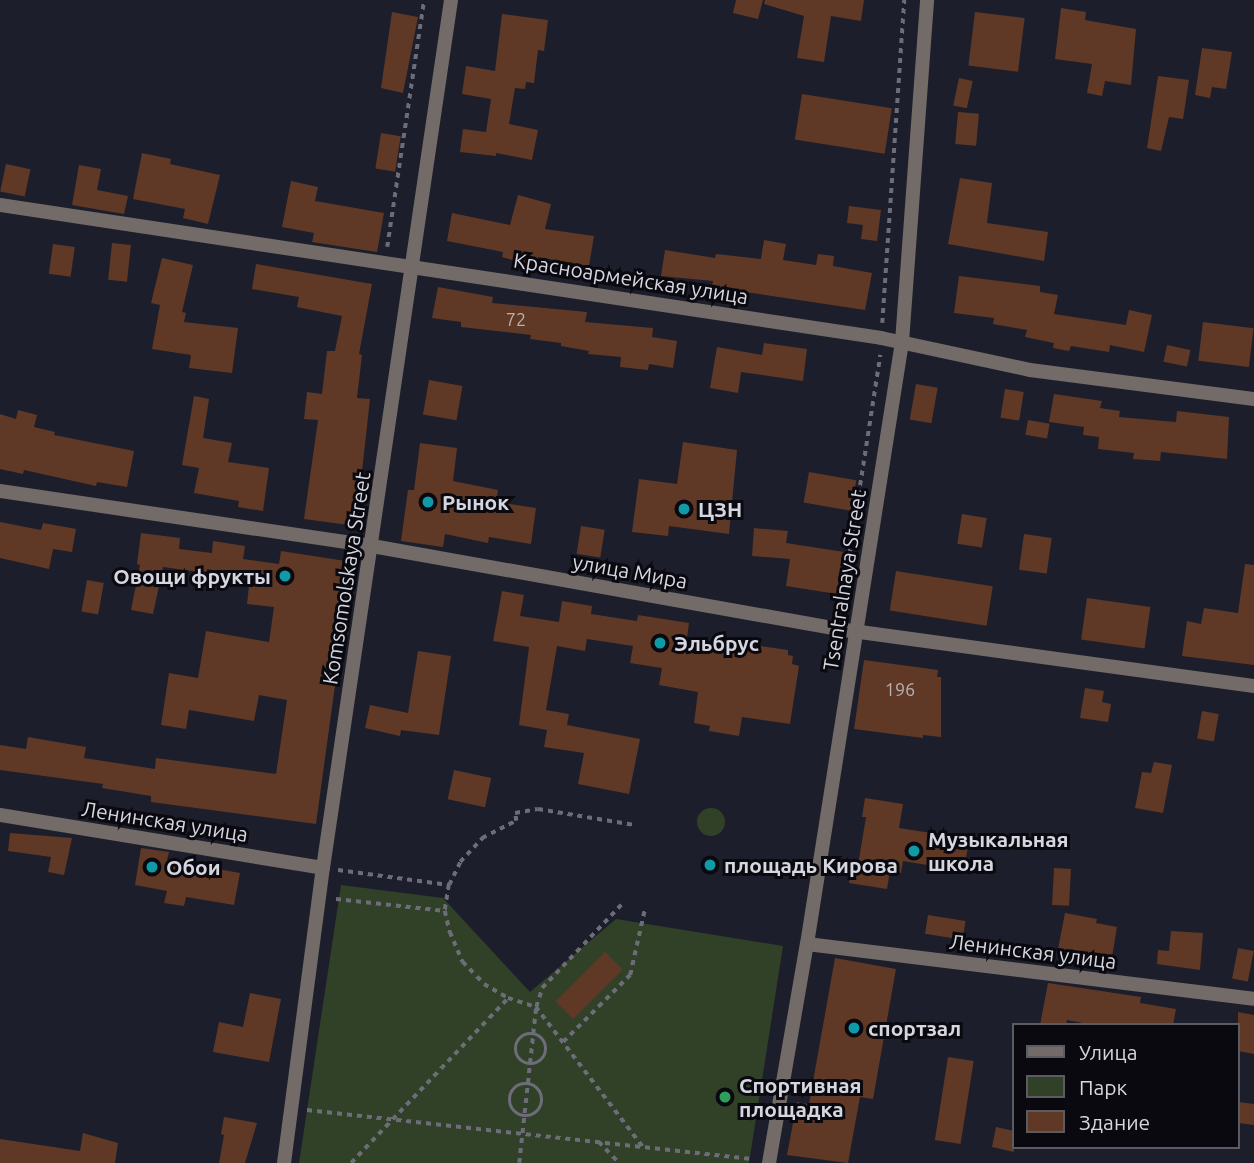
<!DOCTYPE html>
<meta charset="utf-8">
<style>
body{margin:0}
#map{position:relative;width:1254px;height:1163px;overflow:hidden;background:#1d1e2b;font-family:Ubuntu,sans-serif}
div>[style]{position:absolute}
.green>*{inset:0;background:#304128}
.round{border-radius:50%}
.building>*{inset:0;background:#5f3925;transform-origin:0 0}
.path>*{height:3.5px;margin-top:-1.75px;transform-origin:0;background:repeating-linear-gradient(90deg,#6c6d78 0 5px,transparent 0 10px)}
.path>.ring{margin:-1.75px;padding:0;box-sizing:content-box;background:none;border:3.5px solid #6c6d78;border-radius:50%}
.street>*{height:14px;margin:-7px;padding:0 7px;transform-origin:7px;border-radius:7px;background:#726b67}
.dots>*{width:19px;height:19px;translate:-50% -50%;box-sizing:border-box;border:4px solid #09090f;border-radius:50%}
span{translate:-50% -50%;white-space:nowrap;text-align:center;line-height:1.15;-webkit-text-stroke:6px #09090f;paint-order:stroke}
.number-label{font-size:18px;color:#b8afb0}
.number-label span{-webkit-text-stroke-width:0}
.street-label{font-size:21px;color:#d5d6df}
.poi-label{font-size:21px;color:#d5d6df;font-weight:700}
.left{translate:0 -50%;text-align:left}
.right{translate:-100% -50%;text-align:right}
.legend{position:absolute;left:1012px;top:1023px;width:228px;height:126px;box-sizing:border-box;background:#09090f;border:2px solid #5b5b62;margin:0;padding:9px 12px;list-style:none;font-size:21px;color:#d5d6df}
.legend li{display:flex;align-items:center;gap:14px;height:35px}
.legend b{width:35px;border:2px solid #5b5b62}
</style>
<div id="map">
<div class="green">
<div class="round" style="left:697px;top:808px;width:28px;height:28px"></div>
<div style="clip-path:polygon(341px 885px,443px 898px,530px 992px,616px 919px,783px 946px,749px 1163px,299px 1163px)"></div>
</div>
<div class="building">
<div style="clip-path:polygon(736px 0,763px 0,758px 19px,733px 13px)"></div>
<div style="clip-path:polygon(765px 0,864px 0,861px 21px,831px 16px,824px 62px,797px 58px,804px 16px,764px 4px)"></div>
<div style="clip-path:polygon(1061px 8px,1086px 12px,1085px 20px,1136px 29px,1131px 85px,1105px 81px,1102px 96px,1087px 93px,1092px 64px,1055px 59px)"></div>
<div style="clip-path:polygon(392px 12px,418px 17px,403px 93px,381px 88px)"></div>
<div style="left:975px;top:12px;width:50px;height:54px;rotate:7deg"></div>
<div style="clip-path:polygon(502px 14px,548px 20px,544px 51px,538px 50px,534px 83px,526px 82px,525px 89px,515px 88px,509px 124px,538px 130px,532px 160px,496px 153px,496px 156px,460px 152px,463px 129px,486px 132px,491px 99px,462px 94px,466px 66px,495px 71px)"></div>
<div style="clip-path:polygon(1202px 48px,1232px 52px,1226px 89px,1212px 87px,1210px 98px,1195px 95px)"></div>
<div style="clip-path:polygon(1158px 76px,1189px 80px,1183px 119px,1169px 117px,1161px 151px,1147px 148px)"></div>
<div style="left:959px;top:78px;width:14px;height:28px;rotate:12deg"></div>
<div style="left:802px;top:94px;width:91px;height:46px;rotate:9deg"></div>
<div style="left:958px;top:112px;width:21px;height:32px;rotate:5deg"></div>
<div style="left:381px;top:133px;width:20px;height:36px;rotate:9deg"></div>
<div style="clip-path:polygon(142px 153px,171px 159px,170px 164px,220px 175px,208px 224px,183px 218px,185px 209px,133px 199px)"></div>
<div style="left:6px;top:164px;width:25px;height:28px;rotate:12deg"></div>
<div style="clip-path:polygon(79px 165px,101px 169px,97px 190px,128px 196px,124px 214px,72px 205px)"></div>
<div style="clip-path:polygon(960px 178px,992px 183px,987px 223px,1048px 232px,1044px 261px,948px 244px)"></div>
<div style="clip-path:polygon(291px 181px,318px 187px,315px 201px,384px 213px,377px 252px,312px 242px,314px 233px,282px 227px)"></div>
<div style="clip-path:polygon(518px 195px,551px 204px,545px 229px,594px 236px,589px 266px,538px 257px,535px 266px,502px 257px,503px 252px,447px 241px,452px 213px,510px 225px)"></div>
<div style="clip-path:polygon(849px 206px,881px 210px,877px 241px,861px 239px,863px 225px,847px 223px)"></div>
<div style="clip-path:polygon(764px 240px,786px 244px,783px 260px,816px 265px,818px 254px,834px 256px,833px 266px,872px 273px,865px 310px,712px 287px,713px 281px,661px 276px,665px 250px,715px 258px,716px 254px,761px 259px)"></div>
<div style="left:112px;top:243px;width:19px;height:37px;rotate:6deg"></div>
<div style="left:53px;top:244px;width:22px;height:30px;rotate:8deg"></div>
<div style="clip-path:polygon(162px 258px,193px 265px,182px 312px,186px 313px,184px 322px,238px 328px,232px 373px,189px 368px,191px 355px,152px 349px,160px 305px,151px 303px)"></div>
<div style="clip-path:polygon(256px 264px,372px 284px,359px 354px,362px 355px,357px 398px,370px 399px,356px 526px,304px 519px,318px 420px,304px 419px,307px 392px,322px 394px,327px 351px,335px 351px,342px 316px,297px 307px,299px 297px,252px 289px)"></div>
<div style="clip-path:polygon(959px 276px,1040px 286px,1040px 292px,1058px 295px,1054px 314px,1126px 325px,1129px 310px,1152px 315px,1144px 352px,1110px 345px,1109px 352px,1071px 346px,1069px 351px,1053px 348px,1054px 343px,1025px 337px,1027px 330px,993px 324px,994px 318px,954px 313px)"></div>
<div style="clip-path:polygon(438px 287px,493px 297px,492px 303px,587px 312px,585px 322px,653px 328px,652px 337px,677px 341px,673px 368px,649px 364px,648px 370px,620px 367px,621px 357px,588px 354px,589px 351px,561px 346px,561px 343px,530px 339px,531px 335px,461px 327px,461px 322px,432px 318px)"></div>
<div style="left:1203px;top:322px;width:51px;height:39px;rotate:7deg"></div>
<div style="clip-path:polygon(764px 343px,807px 349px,803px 381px,741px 372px,738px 393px,710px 388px,717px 347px,762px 355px)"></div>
<div style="left:1167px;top:345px;width:24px;height:17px;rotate:12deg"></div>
<div style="left:429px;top:380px;width:34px;height:35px;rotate:10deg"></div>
<div style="left:916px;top:384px;width:22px;height:36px;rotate:10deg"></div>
<div style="left:1005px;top:389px;width:19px;height:29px;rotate:9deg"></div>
<div style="clip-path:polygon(1054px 394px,1102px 401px,1100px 408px,1120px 411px,1119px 417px,1176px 422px,1177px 411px,1229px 417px,1227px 459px,1161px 452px,1160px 461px,1133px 459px,1134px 453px,1098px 449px,1099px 437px,1083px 435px,1084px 427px,1049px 422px)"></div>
<div style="clip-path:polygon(194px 396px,209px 399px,203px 438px,232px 443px,228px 462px,269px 468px,263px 511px,238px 507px,239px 501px,194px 493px,199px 468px,182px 465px)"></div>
<div style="clip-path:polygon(18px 410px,37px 415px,34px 427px,55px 432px,54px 435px,134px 451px,127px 487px,97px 482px,96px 486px,24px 470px,23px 474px,0 469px,0 414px,16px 419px)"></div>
<div style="left:1028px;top:420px;width:22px;height:15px;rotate:10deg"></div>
<div style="clip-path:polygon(683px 442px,737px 450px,729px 534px,669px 526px,668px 536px,632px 532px,639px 479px,677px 484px)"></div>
<div style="clip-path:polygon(420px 443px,457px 448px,453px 481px,498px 490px,496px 502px,536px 508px,531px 544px,489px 537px,488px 543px,445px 534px,443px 547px,401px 541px,408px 490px,414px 490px)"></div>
<div style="left:809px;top:472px;width:48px;height:31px;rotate:10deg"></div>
<div style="left:962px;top:514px;width:25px;height:30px;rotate:9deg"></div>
<div style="clip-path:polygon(0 522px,41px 530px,43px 523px,76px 529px,72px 552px,53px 549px,49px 569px,0 558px)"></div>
<div style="left:581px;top:526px;width:24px;height:28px;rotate:9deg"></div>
<div style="clip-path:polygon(754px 528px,788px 531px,786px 543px,844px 552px,837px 594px,786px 586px,790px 559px,752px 556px)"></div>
<div style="clip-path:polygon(141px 533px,180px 538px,179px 549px,212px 553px,213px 541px,245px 546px,243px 559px,279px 564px,281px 551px,352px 562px,316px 824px,151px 802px,151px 796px,102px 788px,103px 784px,0 770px,0 745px,26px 749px,28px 737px,86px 747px,84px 758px,155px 769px,156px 758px,276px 774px,287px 700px,259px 695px,254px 721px,189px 710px,186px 729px,161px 725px,169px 673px,198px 678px,206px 631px,269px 642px,274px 607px,247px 604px,250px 577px,207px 569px,207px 573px,163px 567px,153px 614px,131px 610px,140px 565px,137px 564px)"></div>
<div style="left:1024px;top:534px;width:28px;height:36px;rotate:8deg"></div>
<div style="clip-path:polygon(1245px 564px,1254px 565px,1254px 665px,1182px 656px,1187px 621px,1201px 624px,1204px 608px,1238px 613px)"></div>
<div style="left:896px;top:571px;width:98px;height:40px;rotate:9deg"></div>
<div style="left:87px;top:580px;width:17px;height:32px;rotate:10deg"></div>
<div style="clip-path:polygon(502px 591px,524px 595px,520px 616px,559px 622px,562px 601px,592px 606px,591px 614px,637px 621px,638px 615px,689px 623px,686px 645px,746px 655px,747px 644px,788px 650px,788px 655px,793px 656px,792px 664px,799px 666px,790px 724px,742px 717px,739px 736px,709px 731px,710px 726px,694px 723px,698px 692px,659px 685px,662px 668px,630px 663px,633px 646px,587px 639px,585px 651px,557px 646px,546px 710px,569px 714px,567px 725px,640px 739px,629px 794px,578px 784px,584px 753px,544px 747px,547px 730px,519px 725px,529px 647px,493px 641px)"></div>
<div style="left:1087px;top:598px;width:64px;height:42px;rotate:8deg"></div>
<div style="clip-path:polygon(418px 651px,451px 656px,439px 735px,401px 730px,400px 736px,365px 728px,370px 705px,408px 713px)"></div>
<div style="clip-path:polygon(864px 660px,938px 670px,937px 677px,941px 677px,941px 737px,923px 735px,923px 738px,854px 729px)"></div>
<div style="clip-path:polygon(1085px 688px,1104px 691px,1102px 702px,1111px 704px,1108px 722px,1080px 718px)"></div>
<div style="left:1202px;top:711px;width:17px;height:28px;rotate:10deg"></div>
<div style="clip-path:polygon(1154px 762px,1172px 765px,1163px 813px,1135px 808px,1142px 772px,1151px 773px)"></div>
<div style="left:454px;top:770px;width:38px;height:30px;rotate:12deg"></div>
<div style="clip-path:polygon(865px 798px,903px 804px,899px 828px,969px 839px,964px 871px,903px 861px,901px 873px,890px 871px,887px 889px,849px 883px,852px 864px,858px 865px,866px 817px,862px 817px)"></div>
<div style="clip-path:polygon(10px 833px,72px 838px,64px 875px,48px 872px,51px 857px,8px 851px)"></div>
<div style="clip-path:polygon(141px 848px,169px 852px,167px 860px,240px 873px,234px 905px,186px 897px,184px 906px,164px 903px,167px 891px,135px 885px)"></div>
<div style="left:1054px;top:868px;width:17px;height:37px;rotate:3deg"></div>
<div style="clip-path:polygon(1065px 913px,1097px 919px,1096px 923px,1117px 927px,1112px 957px,1058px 949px)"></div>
<div style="left:928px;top:915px;width:38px;height:19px;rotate:9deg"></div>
<div style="clip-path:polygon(1171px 931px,1203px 933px,1200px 970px,1157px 964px,1158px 950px,1169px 951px)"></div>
<div style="left:1238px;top:948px;width:16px;height:31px;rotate:11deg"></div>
<div style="left:605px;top:952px;width:25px;height:70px;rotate:45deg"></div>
<div style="clip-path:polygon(835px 958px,896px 969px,873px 1099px,860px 1097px,848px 1163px,787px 1155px,797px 1102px,809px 1104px)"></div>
<div style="clip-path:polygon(1048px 983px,1141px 997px,1140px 1003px,1176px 1009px,1173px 1025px,1094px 1025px,1067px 1020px,1066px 1025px,1040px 1025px)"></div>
<div style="clip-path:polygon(250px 993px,281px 999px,269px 1062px,213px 1052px,219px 1022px,243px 1027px)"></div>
<div style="clip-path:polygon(1238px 1012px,1254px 1015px,1254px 1054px,1238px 1051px)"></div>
<div style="left:948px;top:1057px;width:26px;height:84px;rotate:9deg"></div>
<div style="clip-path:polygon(1238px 1102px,1254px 1104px,1254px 1125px,1238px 1123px)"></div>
<div style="clip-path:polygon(224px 1117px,257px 1123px,245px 1163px,219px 1163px,224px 1135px,221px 1134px)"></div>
<div style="clip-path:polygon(996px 1127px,1014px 1131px,1014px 1152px,992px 1147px)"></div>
<div style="clip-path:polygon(83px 1133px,118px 1143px,115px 1163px,0 1163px,0 1139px,80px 1151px)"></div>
</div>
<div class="path">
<div style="left:387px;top:247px;width:250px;rotate:-81.5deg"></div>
<div style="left:882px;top:323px;width:324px;rotate:-86.1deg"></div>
<div style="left:840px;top:614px;width:262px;rotate:-81.2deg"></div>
<div style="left:338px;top:870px;width:112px;rotate:7.7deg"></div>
<div style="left:449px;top:885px;width:26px;rotate:99deg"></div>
<div style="left:449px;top:885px;width:25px;rotate:-64deg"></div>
<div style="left:460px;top:862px;width:33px;rotate:-47deg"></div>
<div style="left:482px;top:838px;width:38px;rotate:-27deg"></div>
<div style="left:516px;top:821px;width:8px;rotate:-97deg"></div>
<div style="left:515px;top:813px;width:23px;rotate:-10deg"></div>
<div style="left:538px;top:809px;width:98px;rotate:9.4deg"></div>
<div style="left:336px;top:899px;width:110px;rotate:6.3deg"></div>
<div style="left:445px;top:911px;width:22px;rotate:77deg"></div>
<div style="left:450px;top:932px;width:33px;rotate:67deg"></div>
<div style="left:463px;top:962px;width:30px;rotate:46deg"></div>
<div style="left:484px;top:984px;width:28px;rotate:30deg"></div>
<div style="left:508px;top:998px;width:29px;rotate:18deg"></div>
<div style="left:536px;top:1007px;width:176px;rotate:52.6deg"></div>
<div class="ring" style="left:516px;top:1034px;width:26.5px;height:26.5px"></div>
<div style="left:563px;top:1042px;width:95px;rotate:-45deg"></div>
<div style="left:630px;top:975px;width:69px;rotate:-77.4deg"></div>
<div class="ring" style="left:510px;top:1084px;width:28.5px;height:28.5px"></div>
<div style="left:307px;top:1110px;width:445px;rotate:6.3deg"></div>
<div style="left:599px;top:1142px;width:29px;rotate:46deg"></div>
<div style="left:351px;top:1163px;width:228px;rotate:-46.4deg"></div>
<div style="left:519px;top:1163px;width:157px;rotate:-83.8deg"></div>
<div style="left:536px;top:1007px;width:20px;rotate:-72deg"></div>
<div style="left:542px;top:988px;width:116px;rotate:-46.4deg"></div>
</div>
<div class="street">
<div style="left:0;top:205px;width:891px;rotate:8.58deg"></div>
<div style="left:881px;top:338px;width:152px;rotate:12.1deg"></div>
<div style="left:1030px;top:370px;width:226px;rotate:7.4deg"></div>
<div style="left:0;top:491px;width:376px;rotate:8.4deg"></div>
<div style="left:372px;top:546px;width:473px;rotate:10.1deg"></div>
<div style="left:838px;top:629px;width:420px;rotate:7.8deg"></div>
<div style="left:0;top:815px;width:327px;rotate:9.3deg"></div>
<div style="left:807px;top:944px;width:450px;rotate:7deg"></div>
<div style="left:284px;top:1163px;width:298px;rotate:-82.5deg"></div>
<div style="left:323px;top:868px;width:877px;rotate:-81.61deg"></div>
<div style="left:769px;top:1163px;width:222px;rotate:-80.2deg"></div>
<div style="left:807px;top:944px;width:609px;rotate:-81.03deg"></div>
<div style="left:902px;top:342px;width:343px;rotate:-85.8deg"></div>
</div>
<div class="dots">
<div style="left:428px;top:502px;background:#0f9aa8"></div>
<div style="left:684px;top:509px;background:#0f9aa8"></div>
<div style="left:285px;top:576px;background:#0f9aa8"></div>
<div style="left:660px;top:643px;background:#0f9aa8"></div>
<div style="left:914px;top:851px;background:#0f9aa8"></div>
<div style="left:710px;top:865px;background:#0f9aa8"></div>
<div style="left:152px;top:867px;background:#0f9aa8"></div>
<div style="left:854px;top:1028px;background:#0f9aa8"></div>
<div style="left:725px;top:1097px;background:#2e9e5b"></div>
</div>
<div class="number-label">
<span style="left:516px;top:319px">72</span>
<span style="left:900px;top:689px">196</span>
</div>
<div class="street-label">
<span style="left:631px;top:278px;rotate:9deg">Красноармейская улица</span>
<span style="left:630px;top:571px;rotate:10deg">улица Мира</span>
<span style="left:346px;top:578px;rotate:-81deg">Komsomolskaya Street</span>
<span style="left:844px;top:580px;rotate:-81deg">Tsentralnaya Street</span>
<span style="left:165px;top:821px;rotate:9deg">Ленинская улица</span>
<span style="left:1033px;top:951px;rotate:7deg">Ленинская улица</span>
</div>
<div class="poi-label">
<span class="left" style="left:442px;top:502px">Рынок</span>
<span class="left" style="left:698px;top:509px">ЦЗН</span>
<span class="right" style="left:271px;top:576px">Овощи фрукты</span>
<span class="left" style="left:674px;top:643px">Эльбрус</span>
<span class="left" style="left:928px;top:851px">Музыкальная<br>школа</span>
<span class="left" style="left:724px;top:865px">площадь Кирова</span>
<span class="left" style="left:166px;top:867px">Обои</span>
<span class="left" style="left:868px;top:1028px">спортзал</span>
<span class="left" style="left:739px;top:1097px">Cпортивная<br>площадка</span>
</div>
<ul class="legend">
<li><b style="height:9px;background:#726b67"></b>Улица</li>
<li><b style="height:19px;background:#304128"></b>Парк</li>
<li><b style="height:19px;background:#5f3925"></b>Здание</li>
</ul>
</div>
